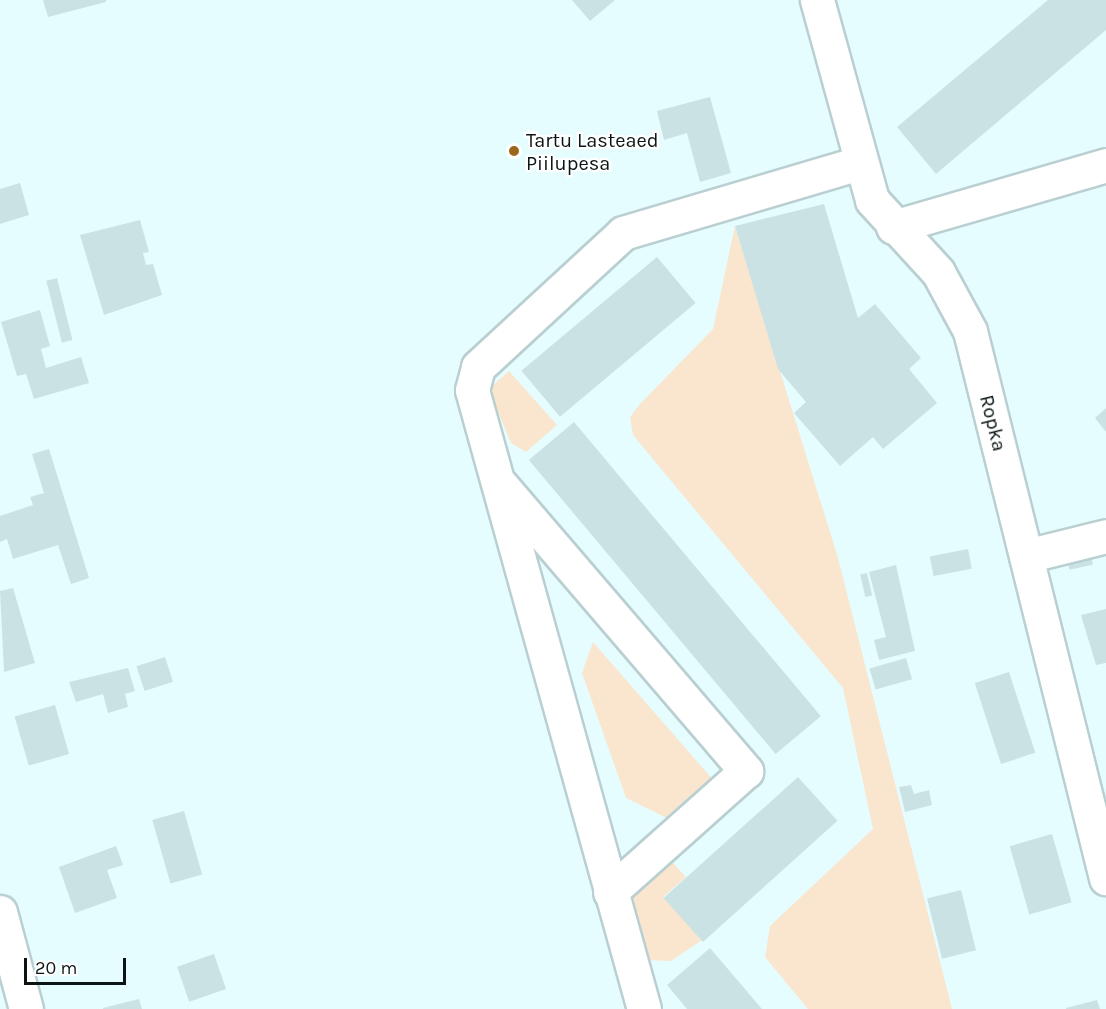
<!DOCTYPE html>
<style>
body{margin:0}
#map{position:relative;width:1106px;height:1009px;overflow:hidden;background:#e6fdff;font-family:Karla,sans-serif}
div>[style]{position:absolute}
.green>*{inset:0;background:#fae5ce}
.building>*{inset:0;background:#cbe2e4;transform-origin:0 0}
.roads{filter:drop-shadow(2px 0 #b9cfd1) drop-shadow(-2px 0 #b9cfd1) drop-shadow(0 2px #b9cfd1) drop-shadow(0 -2px #b9cfd1)}
.minor>*{height:33px;margin:-16.5px;padding:0 16.5px;transform-origin:16.5px;border-radius:16.5px;background:#fff}
.tertiary>*{height:33px;margin:-16.5px;padding:0 16.5px;transform-origin:16.5px;border-radius:16.5px;background:#fff}
.dots>*{width:16px;height:16px;translate:-50% -50%;box-sizing:border-box;border:3px solid #fff;border-radius:50%}
span{translate:-50% -50%;white-space:nowrap;text-align:center;line-height:1.15;-webkit-text-stroke:4.5px #fff;paint-order:stroke}
.poi-label{font-size:20px;color:#0b1414}
.left{translate:0 -50%;text-align:left}
.street-label{font-size:20px;color:#0b1414}
.scale{position:absolute;left:24px;top:958px;width:102px;height:27px;box-sizing:border-box;border:3px solid #0b1414;border-top:0;padding-left:8px;font-size:18px;line-height:21px;white-space:nowrap;color:#0b1414;-webkit-text-stroke:4px #fff;paint-order:stroke}
</style>
<div id="map">
<div class="green">
<div style="clip-path:polygon(735px 226px,838px 558px,952px 1009px,808px 1009px,765px 957px,770px 926px,873px 829px,843px 688px,633px 435px,630px 417px,640px 404px,713px 329px)"></div>
<div style="clip-path:polygon(509px 371px,557px 425px,526px 452px,511px 443px,494px 402px,491px 387px)"></div>
<div style="clip-path:polygon(593px 642px,715px 782px,669px 819px,626px 798px,582px 673px)"></div>
<div style="clip-path:polygon(669px 859px,686px 877px,663px 897px,702px 940px,671px 961px,646px 960px,627px 896px)"></div>
</div>
<div class="building">
<div style="clip-path:polygon(43px 0,106px 0,106px 2px,48px 17px)"></div>
<div style="clip-path:polygon(572px 0,615px 0,590px 21px)"></div>
<div style="clip-path:polygon(1048px 0,1106px 0,1106px 30px,936px 174px,897px 127px)"></div>
<div style="clip-path:polygon(710px 97px,731px 173px,700px 182px,687px 133px,664px 140px,657px 111px)"></div>
<div style="clip-path:polygon(20px 183px,29px 215px,0 224px,0 189px)"></div>
<div style="clip-path:polygon(824px 204px,858px 318px,875px 304px,921px 358px,909px 369px,937px 403px,883px 449px,873px 437px,840px 466px,794px 413px,806px 402px,778px 369px,735px 226px)"></div>
<div style="clip-path:polygon(140px 220px,149px 252px,143px 253px,146px 265px,153px 264px,162px 295px,104px 315px,80px 235px)"></div>
<div style="left:657px;top:257px;width:60px;height:177px;rotate:50deg"></div>
<div style="left:57px;top:278px;width:64px;height:11px;rotate:76deg"></div>
<div style="clip-path:polygon(40px 310px,50px 346px,41px 349px,46px 368px,81px 357px,89px 383px,34px 399px,26px 374px,17px 376px,1px 322px)"></div>
<div style="clip-path:polygon(1106px 408px,1106px 432px,1095px 418px)"></div>
<div style="left:574px;top:422px;width:384px;height:59px;rotate:50deg"></div>
<div style="clip-path:polygon(49px 449px,89px 578px,71px 584px,58px 545px,13px 559px,7px 539px,0 542px,0 516px,33px 505px,30px 497px,44px 493px,32px 454px)"></div>
<div style="left:968px;top:549px;width:20px;height:39px;rotate:79deg"></div>
<div style="left:1090px;top:551px;width:14px;height:24px;rotate:78deg"></div>
<div style="clip-path:polygon(896px 565px,915px 651px,879px 660px,874px 640px,886px 637px,869px 572px)"></div>
<div style="left:867px;top:573px;width:23px;height:7px;rotate:77deg"></div>
<div style="clip-path:polygon(13px 588px,35px 663px,4px 672px,0 591px)"></div>
<div style="clip-path:polygon(1106px 609px,1106px 663px,1096px 665px,1081px 615px)"></div>
<div style="left:165px;top:657px;width:26px;height:30px;rotate:72deg"></div>
<div style="left:906px;top:658px;width:22px;height:38px;rotate:74deg"></div>
<div style="clip-path:polygon(128px 668px,135px 691px,125px 694px,128px 707px,108px 713px,103px 694px,76px 702px,69px 682px)"></div>
<div style="left:1009px;top:672px;width:85px;height:36px;rotate:72deg"></div>
<div style="left:55px;top:705px;width:51px;height:42px;rotate:74deg"></div>
<div style="left:798px;top:777px;width:59px;height:181px;rotate:48deg"></div>
<div style="clip-path:polygon(911px 785px,914px 794px,929px 790px,932px 805px,905px 812px,899px 787px)"></div>
<div style="left:184px;top:811px;width:66px;height:33px;rotate:74deg"></div>
<div style="left:1052px;top:834px;width:71px;height:44px;rotate:74deg"></div>
<div style="clip-path:polygon(116px 846px,123px 865px,107px 870px,117px 898px,75px 913px,59px 867px)"></div>
<div style="left:961px;top:890px;width:62px;height:35px;rotate:76deg"></div>
<div style="clip-path:polygon(710px 948px,762px 1009px,687px 1009px,667px 985px)"></div>
<div style="left:214px;top:954px;width:37px;height:39px;rotate:71deg"></div>
<div style="clip-path:polygon(139px 999px,142px 1009px,103px 1009px,103px 1008px)"></div>
<div style="clip-path:polygon(1097px 1000px,1100px 1009px,1066px 1009px,1066px 1008px)"></div>
</div>
<div class="roads">
<div class="minor">
<div style="left:817px;top:0;width:207px;rotate:74.6deg"></div>
<div style="left:872px;top:200px;width:98px;rotate:47.5deg"></div>
<div style="left:938px;top:272px;width:67px;rotate:61.5deg"></div>
<div style="left:970px;top:331px;width:564px;rotate:76.04deg"></div>
<div style="left:893px;top:227px;width:222px;rotate:-16.2deg"></div>
<div style="left:501px;top:485px;width:377px;rotate:49.4deg"></div>
<div style="left:746px;top:771px;width:182px;rotate:138.3deg"></div>
<div style="left:1026px;top:556px;width:82px;rotate:-14deg"></div>
<div style="left:644px;top:1009px;width:642px;rotate:-105.53deg"></div>
<div style="left:472px;top:390px;width:24px;rotate:-75deg"></div>
<div style="left:478px;top:367px;width:197px;rotate:-42.7deg"></div>
<div style="left:623px;top:233px;width:247px;rotate:-16.5deg"></div>
</div>
<div class="tertiary">
<div style="left:0;top:912px;width:100px;rotate:75deg"></div>
</div>
</div>
<div class="dots">
<div style="left:514px;top:151px;background:#9a671d"></div>
</div>
<div class="poi-label">
<span class="left" style="left:526px;top:152px">Tartu Lasteaed<br>Piilupesa</span>
</div>
<div class="street-label">
<span style="left:993px;top:423px;rotate:76deg">Ropka</span>
</div>
<div class="scale">20 m</div>
</div>
